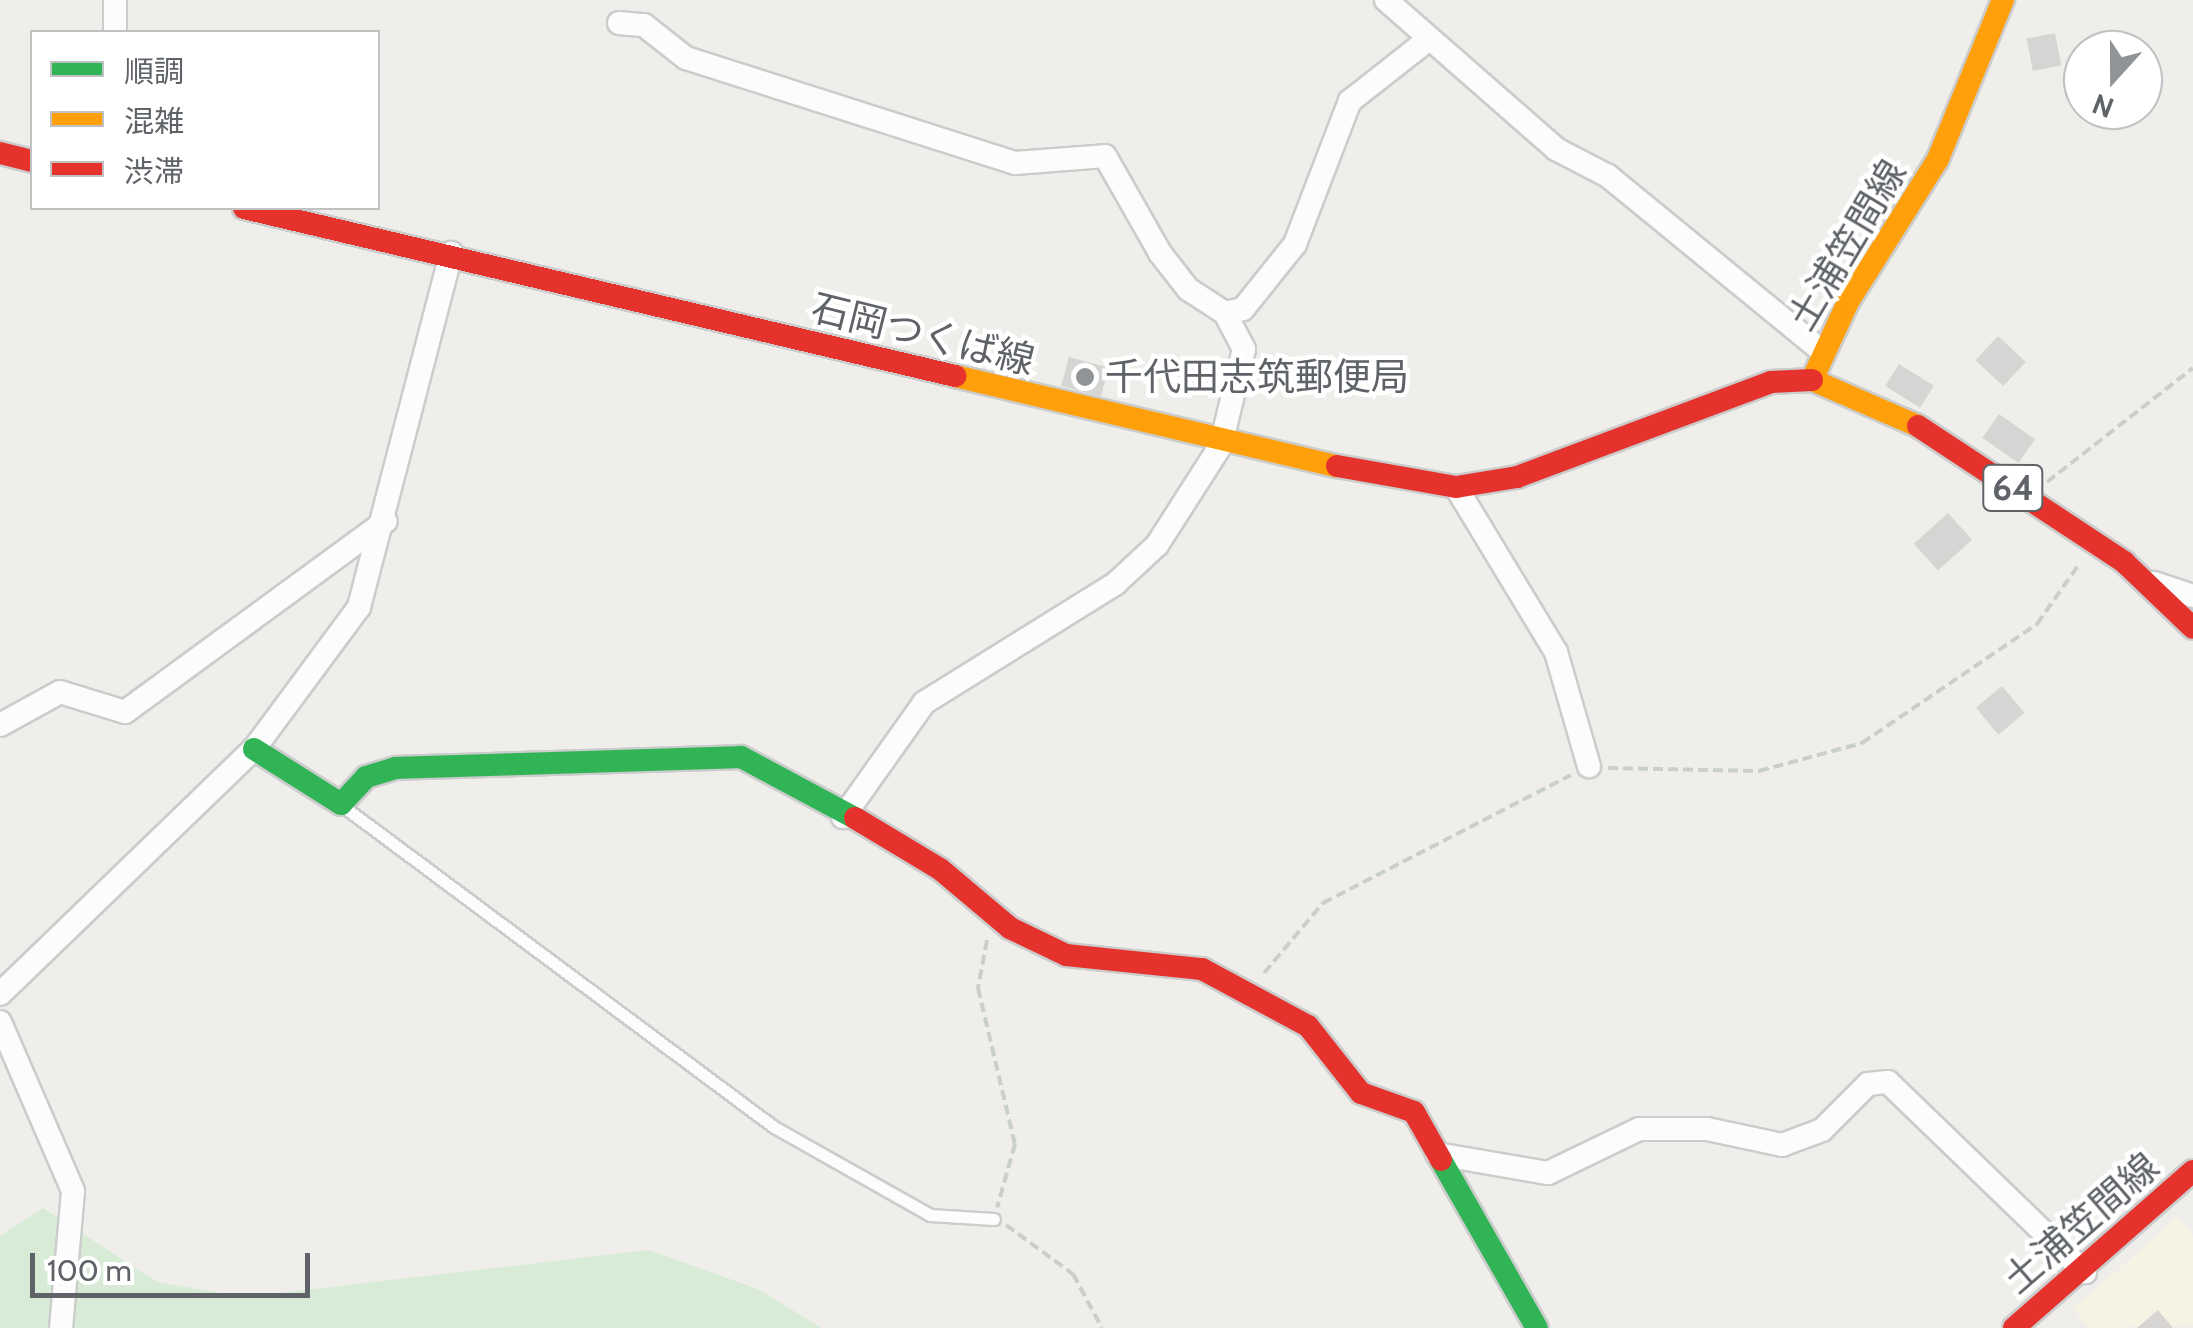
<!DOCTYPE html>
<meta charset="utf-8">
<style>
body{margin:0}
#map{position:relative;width:2193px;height:1328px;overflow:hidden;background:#efeeea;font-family:Cabin,"Noto Sans JP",sans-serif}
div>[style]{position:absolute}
.commercial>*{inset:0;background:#f7f3e4}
.green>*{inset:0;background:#d8ebd6}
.building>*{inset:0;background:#d6d5d3;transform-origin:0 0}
.path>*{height:4px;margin-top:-2px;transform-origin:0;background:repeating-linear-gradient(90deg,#cacfcc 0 10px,transparent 0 15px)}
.roads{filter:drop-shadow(2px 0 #cbcccc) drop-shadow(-2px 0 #cbcccc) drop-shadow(0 2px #cbcccc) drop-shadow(0 -2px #cbcccc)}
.lane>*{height:11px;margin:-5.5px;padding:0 5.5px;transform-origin:5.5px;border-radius:5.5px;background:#fdfcfc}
.street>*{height:22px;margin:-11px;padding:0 11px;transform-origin:11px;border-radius:11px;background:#fdfcfc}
.fast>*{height:22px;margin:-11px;padding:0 11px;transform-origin:11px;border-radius:11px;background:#30b455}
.slow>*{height:22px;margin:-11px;padding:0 11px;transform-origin:11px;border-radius:11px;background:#ff9f0a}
.jam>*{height:22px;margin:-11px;padding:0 11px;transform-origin:11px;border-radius:11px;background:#e5322d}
.dots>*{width:28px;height:28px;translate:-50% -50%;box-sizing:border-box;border:5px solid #fff;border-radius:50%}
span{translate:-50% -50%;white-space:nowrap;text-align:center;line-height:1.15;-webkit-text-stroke:9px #fff;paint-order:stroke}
.shield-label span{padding:2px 8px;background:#fff;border:2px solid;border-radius:8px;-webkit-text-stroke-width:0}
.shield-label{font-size:35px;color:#5f6368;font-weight:700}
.street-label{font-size:38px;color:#5f6368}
.poi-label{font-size:38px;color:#5f6368}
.left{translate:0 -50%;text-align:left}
.legend{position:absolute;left:30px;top:30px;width:350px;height:180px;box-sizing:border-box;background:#fff;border:2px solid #bfc1c3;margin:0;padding:12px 18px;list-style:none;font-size:30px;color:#5f6368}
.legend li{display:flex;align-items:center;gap:20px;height:50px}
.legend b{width:50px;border:2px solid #bfc1c3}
.north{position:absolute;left:2063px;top:30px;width:100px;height:100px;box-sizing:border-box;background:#fff;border:2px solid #bfc1c3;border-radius:50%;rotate:201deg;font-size:28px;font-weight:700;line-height:40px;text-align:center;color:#5f6368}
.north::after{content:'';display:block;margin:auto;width:35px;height:45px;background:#919496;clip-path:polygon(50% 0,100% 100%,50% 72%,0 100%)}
.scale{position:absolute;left:30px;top:1253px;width:280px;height:45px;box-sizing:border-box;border:5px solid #5f6368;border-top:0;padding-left:12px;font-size:30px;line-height:35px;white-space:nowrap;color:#5f6368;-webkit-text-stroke:8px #fff;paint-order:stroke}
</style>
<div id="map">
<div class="commercial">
<div style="clip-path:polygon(2178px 1217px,2193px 1237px,2193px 1325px,2090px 1328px,2073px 1309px)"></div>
</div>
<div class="green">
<div style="clip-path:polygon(43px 1208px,157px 1282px,245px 1297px,649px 1250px,760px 1290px,821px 1328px,0 1328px,0 1236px)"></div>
</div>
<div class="building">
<div style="left:2055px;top:33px;width:33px;height:29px;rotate:79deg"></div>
<div style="left:1998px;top:336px;width:38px;height:33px;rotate:43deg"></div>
<div style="left:1069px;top:357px;width:41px;height:30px;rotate:15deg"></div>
<div style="left:1899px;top:364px;width:41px;height:26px;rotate:32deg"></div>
<div style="left:1999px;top:414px;width:44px;height:29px;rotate:35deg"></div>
<div style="left:1948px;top:513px;width:36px;height:46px;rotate:48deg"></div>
<div style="left:2002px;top:686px;width:35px;height:34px;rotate:50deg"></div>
<div style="clip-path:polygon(2158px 1310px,2173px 1328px,2137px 1328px)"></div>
</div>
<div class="path">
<div style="left:2047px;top:482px;width:185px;rotate:-38deg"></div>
<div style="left:1608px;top:768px;width:151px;rotate:1.1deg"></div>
<div style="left:1759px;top:771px;width:107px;rotate:-15.2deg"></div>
<div style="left:1862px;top:743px;width:212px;rotate:-34.2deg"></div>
<div style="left:2037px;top:624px;width:75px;rotate:-54.8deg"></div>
<div style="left:987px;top:940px;width:49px;rotate:100.6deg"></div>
<div style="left:978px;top:988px;width:160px;rotate:76.7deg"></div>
<div style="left:1015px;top:1144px;width:66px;rotate:105.7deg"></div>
<div style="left:1264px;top:973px;width:92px;rotate:-49.9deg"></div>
<div style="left:1323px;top:903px;width:279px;rotate:-27.3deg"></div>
<div style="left:1006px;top:1225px;width:83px;rotate:36.2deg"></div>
<div style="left:1073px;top:1274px;width:61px;rotate:61.8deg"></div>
</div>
<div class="roads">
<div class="lane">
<div style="left:344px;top:807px;width:536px;rotate:36.66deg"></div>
<div style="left:774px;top:1127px;width:179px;rotate:29.4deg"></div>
<div style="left:930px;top:1215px;width:64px;rotate:3.6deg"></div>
</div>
<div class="street">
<div style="left:1386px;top:0;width:226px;rotate:41.2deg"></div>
<div style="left:1556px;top:149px;width:59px;rotate:27.4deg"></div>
<div style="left:1608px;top:176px;width:278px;rotate:39.3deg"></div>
<div style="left:619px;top:23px;width:25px;rotate:5deg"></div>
<div style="left:644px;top:25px;width:53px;rotate:38.2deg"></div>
<div style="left:686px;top:58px;width:345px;rotate:17.7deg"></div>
<div style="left:1015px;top:163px;width:90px;rotate:-4.4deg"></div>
<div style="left:1105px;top:156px;width:112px;rotate:60.4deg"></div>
<div style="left:1160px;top:253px;width:46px;rotate:52.1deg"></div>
<div style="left:1188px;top:289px;width:44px;rotate:33deg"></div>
<div style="left:1225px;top:313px;width:41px;rotate:62.2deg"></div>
<div style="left:1244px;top:349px;width:99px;rotate:103.5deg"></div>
<div style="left:1221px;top:445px;width:119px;rotate:122.6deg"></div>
<div style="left:1157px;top:545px;width:57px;rotate:137.1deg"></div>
<div style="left:1115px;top:584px;width:225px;rotate:148.1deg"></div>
<div style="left:924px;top:703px;width:140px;rotate:125.4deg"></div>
<div style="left:115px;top:32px;width:32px;rotate:-90deg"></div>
<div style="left:1225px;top:313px;width:18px;rotate:-13deg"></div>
<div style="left:1243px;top:309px;width:83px;rotate:-51.3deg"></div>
<div style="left:1295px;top:244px;width:153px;rotate:-69deg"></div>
<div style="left:1350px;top:101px;width:100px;rotate:-38.1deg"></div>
<div style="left:1456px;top:487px;width:193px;rotate:58.8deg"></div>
<div style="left:1556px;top:652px;width:119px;rotate:73.9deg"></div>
<div style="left:2154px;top:583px;width:41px;rotate:18.4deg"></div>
<div style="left:0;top:725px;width:68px;rotate:-28.8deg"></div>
<div style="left:60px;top:692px;width:68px;rotate:17.1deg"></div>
<div style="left:125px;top:712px;width:323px;rotate:-36.2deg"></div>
<div style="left:0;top:994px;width:353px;rotate:-44deg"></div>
<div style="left:254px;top:749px;width:177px;rotate:-53.5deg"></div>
<div style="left:359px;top:607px;width:366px;rotate:-75.4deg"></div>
<div style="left:0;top:1022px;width:184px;rotate:66.6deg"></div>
<div style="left:73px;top:1191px;width:138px;rotate:95deg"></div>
<div style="left:1437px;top:1154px;width:113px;rotate:9.7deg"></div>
<div style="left:1548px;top:1173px;width:101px;rotate:-25.8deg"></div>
<div style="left:1639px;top:1129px;width:68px"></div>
<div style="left:1707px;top:1129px;width:77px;rotate:12deg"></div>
<div style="left:1782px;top:1145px;width:43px;rotate:-20.6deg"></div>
<div style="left:1822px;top:1130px;width:65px;rotate:-45deg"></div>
<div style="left:1868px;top:1084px;width:20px;rotate:-6deg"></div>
<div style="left:1888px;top:1082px;width:274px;rotate:44deg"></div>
</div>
<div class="fast">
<div style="left:254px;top:749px;width:103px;rotate:32.3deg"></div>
<div style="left:341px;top:804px;width:37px;rotate:-47deg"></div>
<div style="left:366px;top:777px;width:31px;rotate:-17deg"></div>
<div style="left:396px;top:768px;width:345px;rotate:-1.8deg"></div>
<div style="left:741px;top:757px;width:129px;rotate:28.2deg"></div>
<div style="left:1441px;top:1160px;width:193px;rotate:60.3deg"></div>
</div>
<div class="slow">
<div style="left:955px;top:376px;width:392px;rotate:13.3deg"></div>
<div style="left:1918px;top:426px;width:116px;rotate:-156.5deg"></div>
<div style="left:1812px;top:380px;width:86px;rotate:-65.2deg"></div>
<div style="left:1848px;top:302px;width:169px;rotate:-57.8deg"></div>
<div style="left:1938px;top:159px;width:172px;rotate:-67.8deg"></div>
</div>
<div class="jam">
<div style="left:0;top:153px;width:33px;rotate:14deg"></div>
<div style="left:244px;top:208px;width:731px;rotate:13.29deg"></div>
<div style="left:1918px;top:426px;width:247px;rotate:33.4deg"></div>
<div style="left:2124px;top:562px;width:95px;rotate:43.7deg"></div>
<div style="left:1337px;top:466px;width:121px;rotate:10deg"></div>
<div style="left:1456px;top:487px;width:62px;rotate:-9.3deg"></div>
<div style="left:1517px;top:477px;width:271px;rotate:-20.5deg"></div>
<div style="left:1771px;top:382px;width:41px;rotate:-2.8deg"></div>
<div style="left:855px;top:818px;width:99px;rotate:31deg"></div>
<div style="left:940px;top:869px;width:92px;rotate:40.1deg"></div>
<div style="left:1010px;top:928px;width:62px;rotate:25.7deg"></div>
<div style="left:1066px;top:955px;width:137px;rotate:5.9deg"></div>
<div style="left:1202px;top:969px;width:120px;rotate:28.3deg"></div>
<div style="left:1308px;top:1026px;width:85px;rotate:51.7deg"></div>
<div style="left:1361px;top:1093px;width:56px;rotate:19.7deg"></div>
<div style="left:1414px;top:1112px;width:55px;rotate:60.6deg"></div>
<div style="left:2014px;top:1328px;width:238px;rotate:-41.3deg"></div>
</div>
</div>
<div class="dots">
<div style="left:1085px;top:377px;background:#919496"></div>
</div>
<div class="shield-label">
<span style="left:2013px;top:488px">64</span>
</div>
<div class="street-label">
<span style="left:1847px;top:245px;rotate:-59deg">土浦笠間線</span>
<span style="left:923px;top:334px;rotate:14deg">石岡つくば線</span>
<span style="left:2081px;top:1223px;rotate:-41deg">土浦笠間線</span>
</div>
<div class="poi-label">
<span class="left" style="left:1105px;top:377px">千代田志筑郵便局</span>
</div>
<ul class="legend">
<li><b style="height:12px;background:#30b455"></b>順調</li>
<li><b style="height:12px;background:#ff9f0a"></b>混雑</li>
<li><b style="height:12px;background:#e5322d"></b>渋滞</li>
</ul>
<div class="north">N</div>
<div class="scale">100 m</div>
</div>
